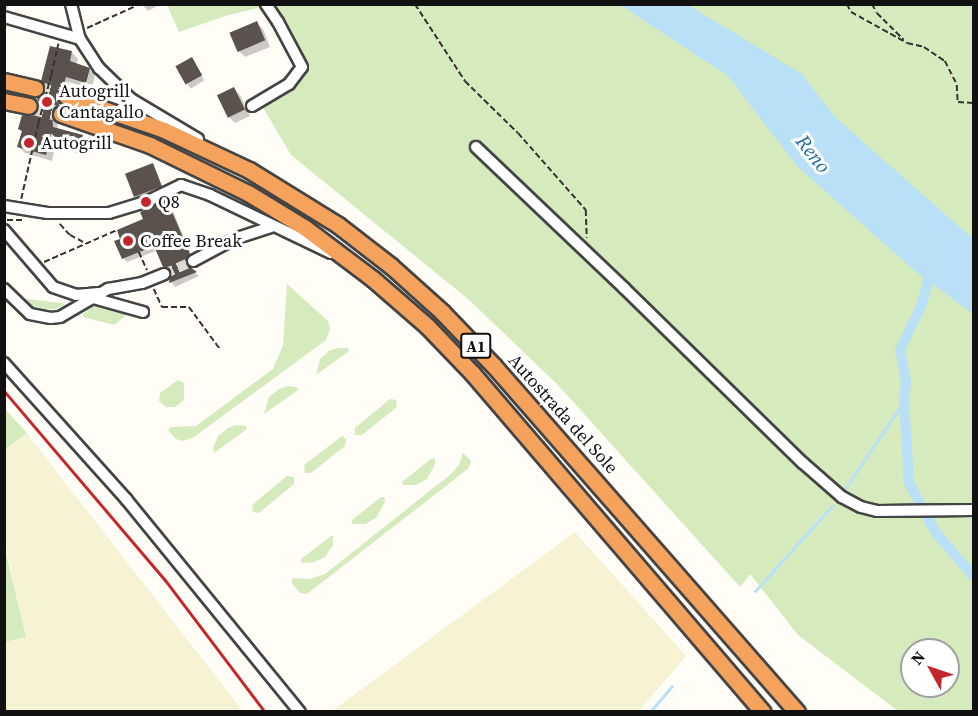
<!DOCTYPE html>
<style>
body{margin:0}
#map{position:relative;width:978px;height:716px;overflow:hidden;background:#fffdf5;font-family:"Source Serif 4",serif}
div>[style]{position:absolute}
.farmland>*{inset:0;background:#f6f3d4}
.green>*{inset:0;background:#d5ebbd}
.water>*{inset:0;background:#b9e0f7}
.shadow>*{inset:0;background:#0003;transform-origin:0 0}
.stream>*{height:3px;margin:-1.5px;padding:0 1.5px;transform-origin:1.5px;border-radius:1.5px;background:#b9e0f7}
.canal>*{height:10px;margin:-5px;padding:0 5px;transform-origin:5px;border-radius:5px;background:#b9e0f7}
.building>*{inset:0;background:#5a524d;transform-origin:0 0}
.minor-tunnel>*{height:10px;margin-top:-5px;transform-origin:0;background:repeating-linear-gradient(90deg,#dbdad3 0 10px,transparent 0 15px)}
.highway-tunnel>*{height:15px;margin-top:-7.5px;transform-origin:0;background:repeating-linear-gradient(90deg,#dbdad3 0 15px,transparent 0 23px)}
.path>*{height:1.5px;margin-top:-0.75px;transform-origin:0;background:repeating-linear-gradient(90deg,#333 0 6px,transparent 0 9px)}
.roads{filter:drop-shadow(2px 0 #444) drop-shadow(-2px 0 #444) drop-shadow(0 2px #444) drop-shadow(0 -2px #444)}
.minor>*{height:10px;margin:-5px;padding:0 5px;transform-origin:5px;border-radius:5px;background:#fff}
.highway>*{height:15px;margin:-7.5px;padding:0 7.5px;transform-origin:7.5px;border-radius:7.5px;background:#f5a25d}
.rail>*{height:3px;margin:-1.5px;padding:0 1.5px;transform-origin:1.5px;border-radius:1.5px;background:#c4262e}
.path-bridge>*{height:1.5px;margin-top:-0.75px;transform-origin:0;background:repeating-linear-gradient(90deg,#333 0 6px,transparent 0 9px)}
.dots>*{width:16px;height:16px;translate:-50% -50%;box-sizing:border-box;border:3px solid #fff;border-radius:50%}
span{translate:-50% -50%;white-space:nowrap;text-align:center;line-height:1.15;-webkit-text-stroke:6px #fff;paint-order:stroke}
.shield-label span{padding:2px 4px;background:#fff;border:2px solid;border-radius:4px;-webkit-text-stroke-width:0}
.shield-label{font-size:16px;color:#111;font-weight:700}
.poi-label{font-size:18px;color:#111}
.left{translate:0 -50%;text-align:left}
.street-label{font-size:18px;color:#111}
.water-label{font-size:20px;color:#1768a6;font-style:italic}
.frame{position:absolute;inset:0;border:6px solid #111;pointer-events:none}
.north{position:absolute;left:900px;top:638px;width:60px;height:60px;box-sizing:border-box;background:#fff;border:2px solid #a0a0a0;border-radius:50%;rotate:310deg;font-size:16px;font-weight:700;line-height:24px;text-align:center;color:#111}
.north::after{content:'';display:block;margin:auto;width:21px;height:27px;background:#c4262e;clip-path:polygon(50% 0,100% 100%,50% 72%,0 100%)}
</style>
<div id="map">
<div class="farmland">
<div style="clip-path:polygon(27px 433px,31px 439px,243px 711px,5px 711px,5px 642px,26px 637px,5px 544px,4px 449px)"></div>
<div style="clip-path:polygon(575px 532px,686px 656px,639px 711px,332px 711px)"></div>
</div>
<div class="green">
<div style="clip-path:polygon(evenodd,167px 5px,973px 5px,973px 711px,898px 711px,798px 635px,750px 574px,740px 587px,557px 384px,468px 299px,291px 155px,258px 99px,298px 73px,262px 7px,225px 16px,179px 32px,167px 5px,912px 650px,948px 650px,948px 686px,912px 686px,912px 650px)"></div>
<div style="clip-path:polygon(287px 284px,328px 321px,330px 329px,326px 340px,194px 437px,183px 441px,176px 439px,168px 430px,171px 427px,196px 426px,273px 369px,283px 345px)"></div>
<div style="clip-path:polygon(24px 299px,63px 303px,64px 305px,56px 309px,41px 310px,32px 308px,23px 302px)"></div>
<div style="clip-path:polygon(96px 304px,125px 312px,127px 315px,114px 325px,83px 317px,83px 314px)"></div>
<div style="clip-path:polygon(339px 348px,348px 348px,349px 351px,316px 375px,320px 359px,330px 350px)"></div>
<div style="clip-path:polygon(178px 380px,184px 383px,184px 400px,175px 407px,166px 407px,159px 401px,160px 393px)"></div>
<div style="clip-path:polygon(288px 386px,297px 387px,298px 390px,264px 414px,269px 397px,279px 389px)"></div>
<div style="clip-path:polygon(390px 399px,396px 400px,397px 407px,362px 435px,355px 435px,355px 428px)"></div>
<div style="clip-path:polygon(5px 409px,27px 433px,5px 449px,4px 449px)"></div>
<div style="clip-path:polygon(237px 425px,246px 426px,247px 429px,214px 453px,213px 448px,218px 436px,228px 428px)"></div>
<div style="clip-path:polygon(342px 436px,346px 439px,345px 446px,311px 473px,305px 473px,304px 465px)"></div>
<div style="clip-path:polygon(463px 453px,471px 461px,469px 468px,307px 594px,300px 593px,291px 582px,293px 578px,310px 579px,325px 574px,451px 474px,459px 465px)"></div>
<div style="clip-path:polygon(432px 458px,435px 459px,435px 464px,427px 479px,416px 485px,403px 485px,402px 482px)"></div>
<div style="clip-path:polygon(287px 476px,294px 477px,294px 484px,259px 513px,253px 512px,252px 505px)"></div>
<div style="clip-path:polygon(381px 497px,384px 497px,385px 502px,376px 518px,365px 524px,352px 524px,352px 520px)"></div>
<div style="clip-path:polygon(331px 536px,333px 536px,333px 545px,325px 557px,314px 562px,301px 563px,301px 559px)"></div>
<div style="clip-path:polygon(4px 544px,26px 637px,5px 642px,4px 642px)"></div>
</div>
<div class="water">
<div style="clip-path:polygon(620px 5px,688px 5px,802px 74px,835px 117px,973px 239px,973px 314px,916px 272px,797px 166px,727px 75px)"></div>
</div>
<div class="shadow">
<div style="clip-path:polygon(4px 4px,9px 4px,4px 15px)"></div>
<div style="clip-path:polygon(142px 4px,159px 4px,159px 5px,148px 11px)"></div>
<div style="clip-path:polygon(256px 22px,263px 29px,270px 47px,245px 57px,239px 51px)"></div>
<div style="clip-path:polygon(72px 52px,78px 59px,76px 65px,89px 69px,95px 75px,92px 89px,72px 83px,69px 93px,62px 100px,64px 111px,58px 117px,57px 122px,58px 130px,82px 136px,88px 143px,85px 155px,55px 147px,52px 161px,25px 153px,18px 146px,23px 132px,20px 129px,40px 109px)"></div>
<div style="left:191px;top:59px;width:25px;height:16px;rotate:58deg"></div>
<div style="clip-path:polygon(234px 89px,240px 95px,250px 116px,235px 123px,229px 117px)"></div>
<div style="clip-path:polygon(154px 167px,162px 188px,137px 198px,136px 197px)"></div>
<div style="clip-path:polygon(167px 202px,171px 206px,193px 260px,190px 269px,199px 276px,175px 287px,171px 282px,172px 272px,164px 266px,158px 250px,127px 262px,123px 258px,145px 220px)"></div>
</div>
<div class="stream">
<div style="left:844px;top:490px;width:107px;rotate:-56deg"></div>
<div style="left:755px;top:591px;width:115px;rotate:-47.8deg"></div>
<div style="left:650px;top:712px;width:34px;rotate:-50deg"></div>
</div>
<div class="canal">
<div style="left:931px;top:268px;width:37px;rotate:104deg"></div>
<div style="left:922px;top:304px;width:51px;rotate:115.6deg"></div>
<div style="left:900px;top:350px;width:31px;rotate:79deg"></div>
<div style="left:906px;top:380px;width:21px;rotate:95deg"></div>
<div style="left:904px;top:401px;width:82px;rotate:86.5deg"></div>
<div style="left:909px;top:483px;width:57px;rotate:61.6deg"></div>
<div style="left:936px;top:533px;width:58px;rotate:49.2deg"></div>
</div>
<div class="building">
<div style="left:257px;top:21px;width:21px;height:30px;rotate:67deg"></div>
<div style="clip-path:polygon(50px 46px,72px 51px,70px 61px,90px 68px,86px 83px,66px 77px,63px 87px,57px 93px,59px 105px,52px 111px,53px 127px,83px 135px,79px 149px,49px 142px,46px 155px,17px 147px,22px 131px,18px 129px,22px 115px,32px 116px,36px 113px,39px 107px,37px 97px,44px 91px,41px 81px)"></div>
<div style="left:192px;top:57px;width:21px;height:19px;rotate:61deg"></div>
<div style="left:234px;top:87px;width:25px;height:19px;rotate:64deg"></div>
<div style="left:153px;top:163px;width:25px;height:30px;rotate:69deg"></div>
<div style="clip-path:polygon(167px 200px,190px 254px,186px 264px,197px 272px,169px 283px,171px 271px,163px 267px,154px 246px,122px 259px,114px 241px,120px 239px,117px 230px,143px 219px,140px 212px)"></div>
</div>
<div class="minor-tunnel">
<div style="left:164px;top:274px;width:32px;rotate:-24deg"></div>
</div>
<div class="highway-tunnel">
<div style="left:35px;top:88px;width:32px;rotate:14deg"></div>
<div style="left:29px;top:106px;width:33px;rotate:14deg"></div>
</div>
<div class="path">
<div style="left:415px;top:4px;width:92px;rotate:57deg"></div>
<div style="left:465px;top:81px;width:74px;rotate:44.5deg"></div>
<div style="left:518px;top:133px;width:103px;rotate:48.6deg"></div>
<div style="left:586px;top:210px;width:28px;rotate:88deg"></div>
<div style="left:847px;top:4px;width:9px;rotate:63deg"></div>
<div style="left:851px;top:12px;width:64px;rotate:29deg"></div>
<div style="left:907px;top:43px;width:17px;rotate:13deg"></div>
<div style="left:924px;top:47px;width:25px;rotate:34deg"></div>
<div style="left:945px;top:61px;width:27px;rotate:63deg"></div>
<div style="left:957px;top:85px;width:17px;rotate:87deg"></div>
<div style="left:958px;top:102px;width:16px;rotate:4deg"></div>
<div style="left:872px;top:4px;width:10px;rotate:61deg"></div>
<div style="left:877px;top:13px;width:38px;rotate:45deg"></div>
<div style="left:87px;top:28px;width:56px;rotate:-24.3deg"></div>
<div style="left:51px;top:75px;width:32px;rotate:-77deg"></div>
<div style="left:21px;top:199px;width:77px;rotate:-77.2deg"></div>
<div style="left:7px;top:220px;width:16px"></div>
<div style="left:60px;top:224px;width:15px;rotate:48deg"></div>
<div style="left:70px;top:235px;width:17px;rotate:28deg"></div>
<div style="left:139px;top:252px;width:20px;rotate:66deg"></div>
<div style="left:44px;top:262px;width:80px;rotate:-23.7deg"></div>
<div style="left:154px;top:289px;width:20px;rotate:66deg"></div>
<div style="left:162px;top:307px;width:27px"></div>
<div style="left:189px;top:307px;width:52px;rotate:53.6deg"></div>
</div>
<div class="roads">
<div class="minor">
<div style="left:71px;top:4px;width:36px;rotate:76deg"></div>
<div style="left:80px;top:39px;width:35px;rotate:57deg"></div>
<div style="left:99px;top:68px;width:45px;rotate:44.1deg"></div>
<div style="left:131px;top:99px;width:78px;rotate:30.8deg"></div>
<div style="left:4px;top:17px;width:79px;rotate:16.1deg"></div>
<div style="left:252px;top:106px;width:43px;rotate:-30.7deg"></div>
<div style="left:289px;top:84px;width:21px;rotate:-53deg"></div>
<div style="left:302px;top:67px;width:51px;rotate:-118.1deg"></div>
<div style="left:278px;top:22px;width:22px;rotate:-124deg"></div>
<div style="left:476px;top:147px;width:204px;rotate:43.6deg"></div>
<div style="left:624px;top:288px;width:250px;rotate:44.4deg"></div>
<div style="left:803px;top:463px;width:52px;rotate:41.1deg"></div>
<div style="left:842px;top:497px;width:21px;rotate:28deg"></div>
<div style="left:861px;top:507px;width:16px;rotate:14deg"></div>
<div style="left:877px;top:511px;width:97px;rotate:-0.6deg"></div>
<div style="left:4px;top:206px;width:44px;rotate:9.2deg"></div>
<div style="left:47px;top:213px;width:62px"></div>
<div style="left:109px;top:213px;width:39px;rotate:-17deg"></div>
<div style="left:146px;top:202px;width:39px;rotate:-26deg"></div>
<div style="left:181px;top:185px;width:31px;rotate:19deg"></div>
<div style="left:210px;top:195px;width:134px;rotate:25.6deg"></div>
<div style="left:4px;top:230px;width:75px;rotate:49.3deg"></div>
<div style="left:53px;top:287px;width:24px;rotate:19deg"></div>
<div style="left:76px;top:295px;width:23px;rotate:-5deg"></div>
<div style="left:193px;top:261px;width:47px;rotate:-28.2deg"></div>
<div style="left:234px;top:239px;width:39px;rotate:-18deg"></div>
<div style="left:4px;top:289px;width:36px;rotate:44deg"></div>
<div style="left:30px;top:314px;width:21px;rotate:11deg"></div>
<div style="left:51px;top:318px;width:9px;rotate:-6deg"></div>
<div style="left:60px;top:317px;width:56px;rotate:-30.3deg"></div>
<div style="left:108px;top:289px;width:35px;rotate:-10deg"></div>
<div style="left:142px;top:283px;width:24px;rotate:-22deg"></div>
<div style="left:93px;top:298px;width:52px;rotate:15.6deg"></div>
<div style="left:4px;top:363px;width:183px;rotate:48.1deg"></div>
<div style="left:126px;top:499px;width:275px;rotate:50.8deg"></div>
</div>
<div class="highway">
<div style="left:4px;top:81px;width:32px;rotate:13deg"></div>
<div style="left:66px;top:96px;width:104px;rotate:19.1deg"></div>
<div style="left:164px;top:130px;width:94px;rotate:25.2deg"></div>
<div style="left:249px;top:170px;width:105px;rotate:31.7deg"></div>
<div style="left:338px;top:225px;width:67px;rotate:37.7deg"></div>
<div style="left:391px;top:266px;width:69px;rotate:42deg"></div>
<div style="left:442px;top:312px;width:75px;rotate:46.1deg"></div>
<div style="left:494px;top:366px;width:460px;rotate:48.8deg"></div>
<div style="left:4px;top:101px;width:25px;rotate:11deg"></div>
<div style="left:61px;top:114px;width:94px;rotate:19.2deg"></div>
<div style="left:150px;top:145px;width:109px;rotate:26.1deg"></div>
<div style="left:248px;top:193px;width:66px;rotate:31.3deg"></div>
<div style="left:304px;top:227px;width:86px;rotate:37deg"></div>
<div style="left:373px;top:279px;width:72px;rotate:41deg"></div>
<div style="left:427px;top:326px;width:66px;rotate:46.2deg"></div>
<div style="left:473px;top:374px;width:445px;rotate:49.4deg"></div>
</div>
</div>
<div class="rail">
<div style="left:4px;top:391px;width:248px;rotate:49.6deg"></div>
<div style="left:165px;top:580px;width:166px;rotate:52.9deg"></div>
</div>
<div class="path-bridge">
<div style="left:38px;top:124px;width:51px;rotate:-75.1deg"></div>
</div>
<div class="dots">
<div style="left:47px;top:102px;background:#c4262e"></div>
<div style="left:29px;top:143px;background:#c4262e"></div>
<div style="left:146px;top:202px;background:#c4262e"></div>
<div style="left:128px;top:241px;background:#c4262e"></div>
</div>
<div class="shield-label">
<span style="left:476px;top:346px">A1</span>
</div>
<div class="poi-label">
<span class="left" style="left:59px;top:102px">Autogrill<br>Cantagallo</span>
<span class="left" style="left:41px;top:143px">Autogrill</span>
<span class="left" style="left:158px;top:202px">Q8</span>
<span class="left" style="left:140px;top:241px">Coffee Break</span>
</div>
<div class="street-label">
<span style="left:563px;top:414px;rotate:48deg">Autostrada del Sole</span>
</div>
<div class="water-label">
<span style="left:813px;top:154px;rotate:52deg">Reno</span>
</div>
<div class="frame"></div>
<div class="north">N</div>
</div>
